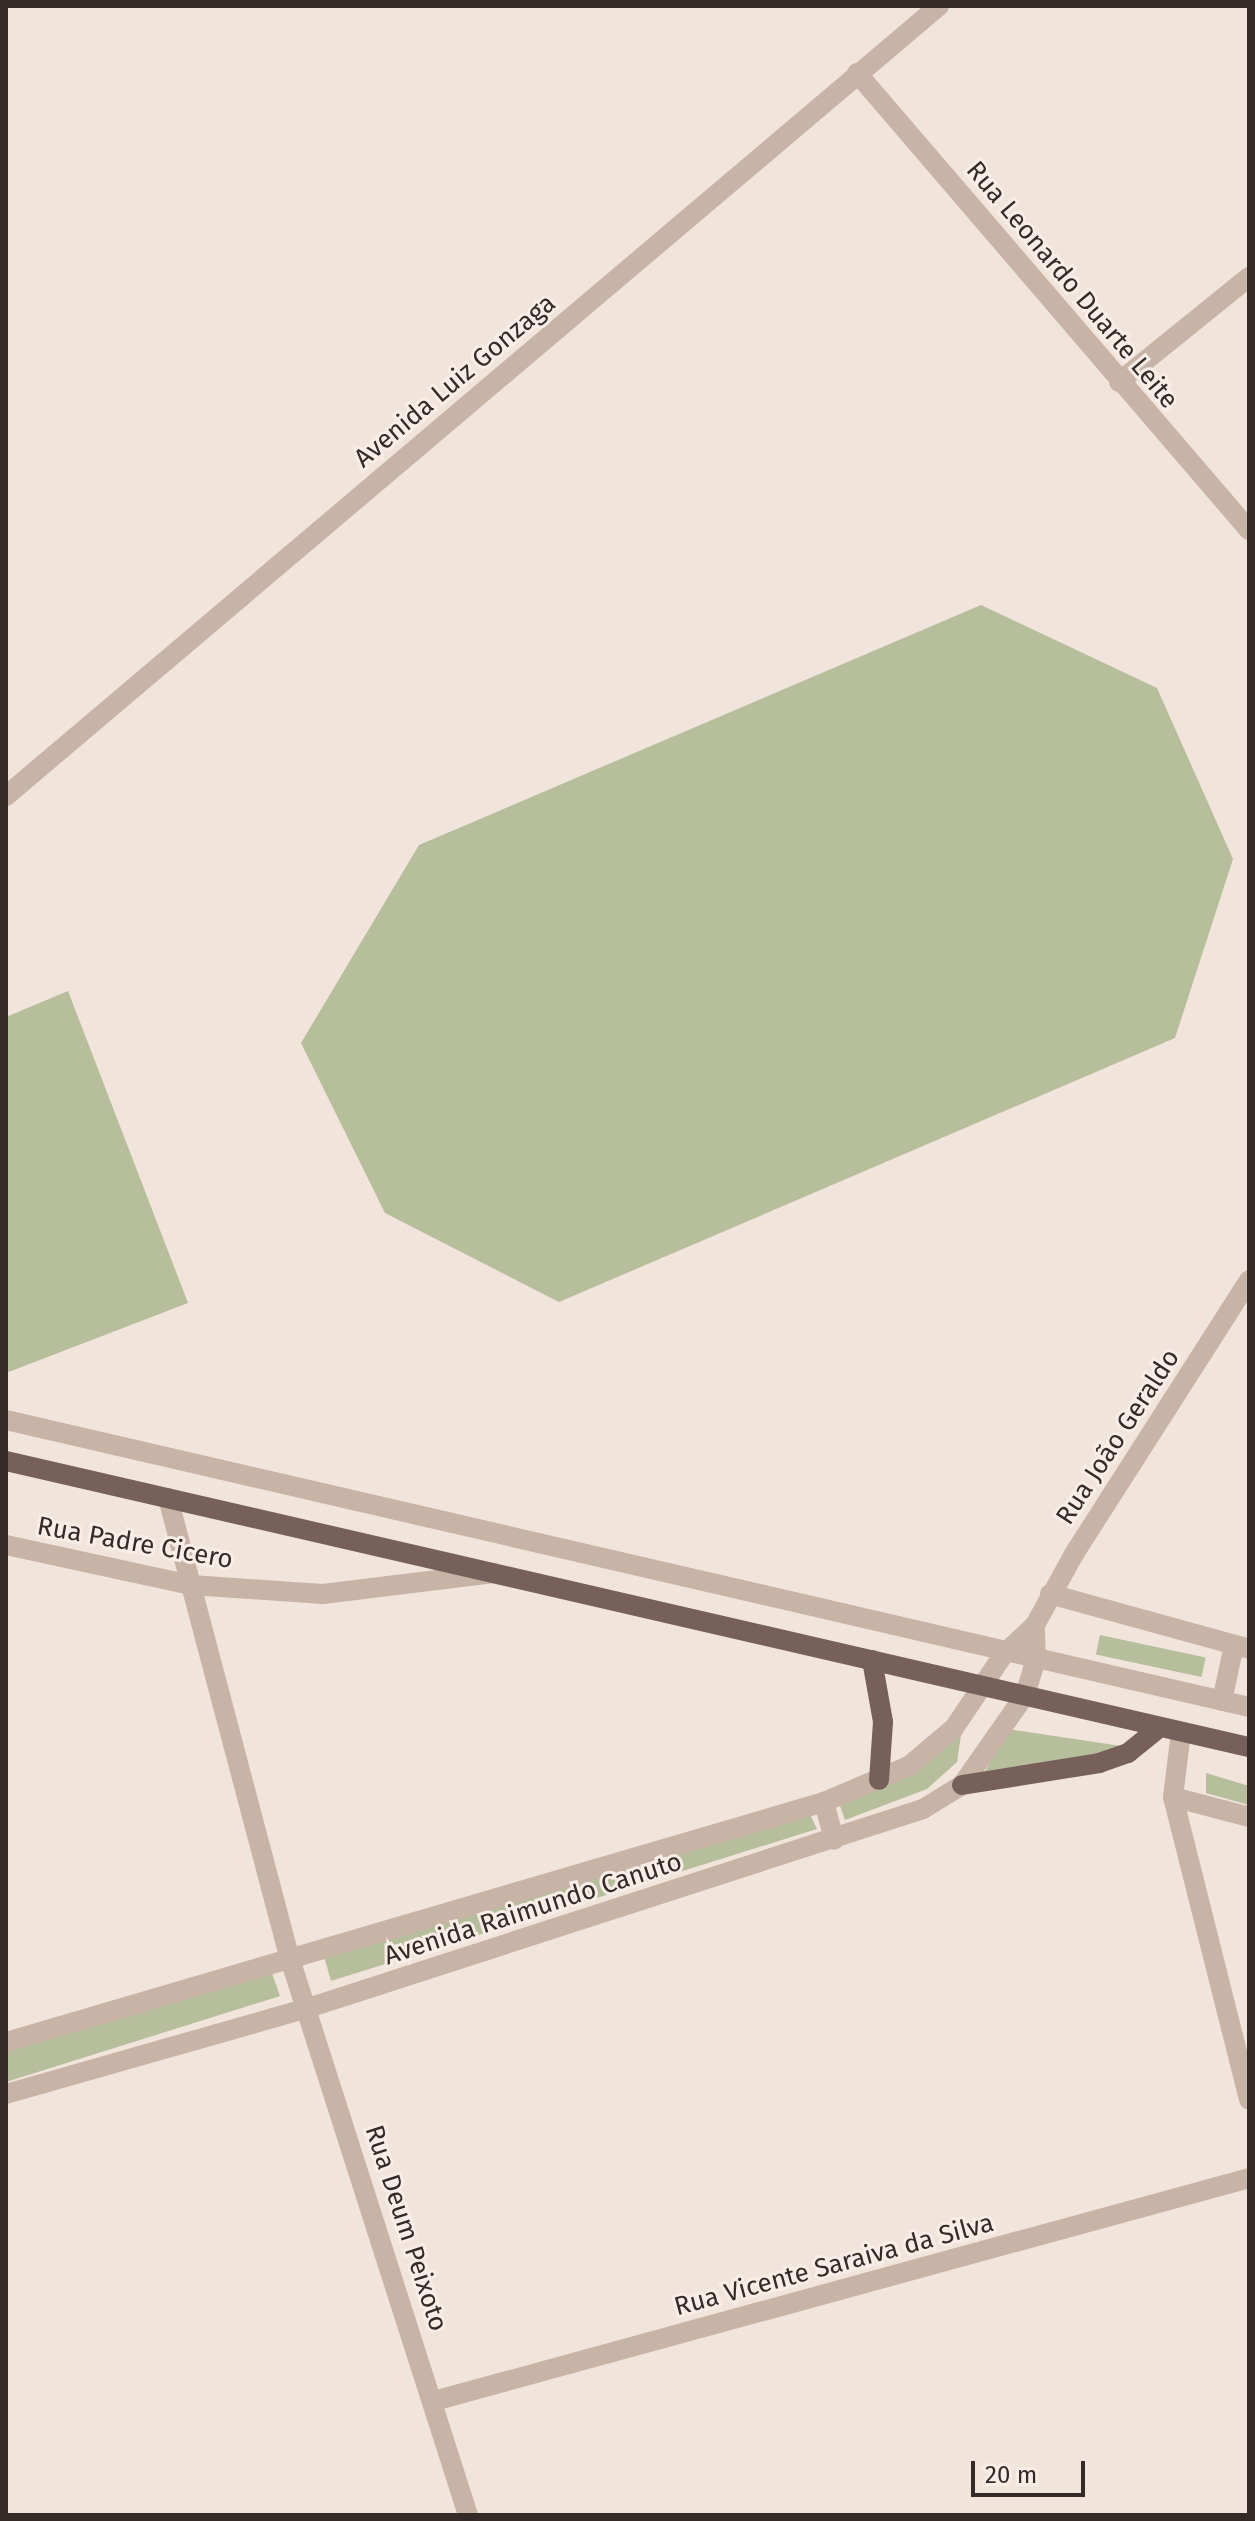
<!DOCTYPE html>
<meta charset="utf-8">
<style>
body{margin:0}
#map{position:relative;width:1255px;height:2521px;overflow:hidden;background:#f0e4db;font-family:"Fira Sans",sans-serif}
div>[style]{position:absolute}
.green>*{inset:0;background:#b6be9c;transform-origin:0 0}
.service>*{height:20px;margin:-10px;padding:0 10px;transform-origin:10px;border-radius:10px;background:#c8b3a7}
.minor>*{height:20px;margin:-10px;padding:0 10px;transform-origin:10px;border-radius:10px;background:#c8b3a7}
.tertiary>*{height:20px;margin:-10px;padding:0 10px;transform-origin:10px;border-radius:10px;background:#c8b3a7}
.primary>*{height:20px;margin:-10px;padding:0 10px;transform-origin:10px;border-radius:10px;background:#766059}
span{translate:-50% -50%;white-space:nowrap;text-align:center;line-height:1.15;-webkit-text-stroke:6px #f8eee7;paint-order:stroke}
.street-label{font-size:26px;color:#342a27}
.frame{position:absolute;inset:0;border:8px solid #342a27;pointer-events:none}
.scale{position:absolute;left:971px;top:2461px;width:114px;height:36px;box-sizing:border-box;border:4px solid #342a27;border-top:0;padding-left:10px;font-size:24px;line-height:28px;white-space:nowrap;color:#342a27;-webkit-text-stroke:6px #f8eee7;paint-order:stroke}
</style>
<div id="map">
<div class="green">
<div style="clip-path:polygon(981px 605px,1157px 688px,1233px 859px,1175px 1038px,559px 1302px,385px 1213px,301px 1043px,419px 845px)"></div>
<div style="clip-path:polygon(68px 991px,188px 1303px,6px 1373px,6px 1017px)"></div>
<div style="left:1100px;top:1635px;width:108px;height:20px;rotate:12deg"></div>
<div style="clip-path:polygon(962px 1728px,957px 1762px,927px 1789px,845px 1820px,839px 1803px)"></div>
<div style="clip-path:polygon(1007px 1729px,1128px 1747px,981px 1779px)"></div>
<div style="clip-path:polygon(1206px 1773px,1249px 1786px,1249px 1805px,1206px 1793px)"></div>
<div style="clip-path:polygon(807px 1808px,817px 1829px,331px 1981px,323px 1953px)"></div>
<div style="clip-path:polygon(271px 1970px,280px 1996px,6px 2082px,6px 2048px)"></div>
</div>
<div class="service">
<div style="left:191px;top:1585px;width:132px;rotate:3.9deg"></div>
<div style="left:323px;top:1594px;width:172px;rotate:-7deg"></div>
</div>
<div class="minor">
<div style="left:857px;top:73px;width:602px;rotate:49.38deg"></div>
<div style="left:1119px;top:382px;width:167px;rotate:-38.9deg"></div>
<div style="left:6px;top:796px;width:1223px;rotate:-40.26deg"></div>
<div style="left:6px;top:1420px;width:1276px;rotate:13deg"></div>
<div style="left:168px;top:1498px;width:477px;rotate:75.2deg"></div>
<div style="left:290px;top:1959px;width:584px;rotate:72.25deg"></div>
<div style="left:6px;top:1545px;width:189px;rotate:12.2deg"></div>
<div style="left:1050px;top:1594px;width:206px;rotate:15.4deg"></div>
<div style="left:1222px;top:1701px;width:57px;rotate:-77.9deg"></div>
<div style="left:1181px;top:1732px;width:65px;rotate:97deg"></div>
<div style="left:1173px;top:1797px;width:312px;rotate:75.9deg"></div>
<div style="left:1173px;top:1797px;width:79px;rotate:14.7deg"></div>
<div style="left:434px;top:2401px;width:845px;rotate:-15.3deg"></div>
</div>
<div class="tertiary">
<div style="left:824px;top:1802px;width:39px;rotate:75deg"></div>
<div style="left:6px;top:2042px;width:852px;rotate:-16.35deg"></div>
<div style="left:824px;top:1802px;width:92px;rotate:-23deg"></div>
<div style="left:909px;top:1766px;width:59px;rotate:-40.2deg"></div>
<div style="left:954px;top:1728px;width:89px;rotate:-56deg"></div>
<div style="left:1004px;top:1654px;width:42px;rotate:-43.1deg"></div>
<div style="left:1035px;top:1625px;width:81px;rotate:-61.2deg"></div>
<div style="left:1074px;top:1554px;width:325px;rotate:-57.4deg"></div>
<div style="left:6px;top:2094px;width:314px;rotate:-15.9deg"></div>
<div style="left:308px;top:2008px;width:646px;rotate:-17.93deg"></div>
<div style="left:923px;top:1809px;width:46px;rotate:-31.6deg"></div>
<div style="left:962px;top:1785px;width:110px;rotate:-55deg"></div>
<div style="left:1025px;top:1695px;width:37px;rotate:-73deg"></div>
<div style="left:1036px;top:1660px;width:35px;rotate:-92deg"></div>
</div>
<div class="primary">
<div style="left:6px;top:1461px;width:1275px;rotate:12.96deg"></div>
<div style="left:872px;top:1660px;width:63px;rotate:79.9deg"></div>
<div style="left:883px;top:1722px;width:58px;rotate:93.9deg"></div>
<div style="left:962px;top:1785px;width:139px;rotate:-9.1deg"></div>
<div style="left:1099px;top:1763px;width:31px;rotate:-19deg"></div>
<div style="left:1128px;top:1753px;width:41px;rotate:-39.1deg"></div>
</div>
<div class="street-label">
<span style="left:1072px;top:285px;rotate:50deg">Rua Leonardo Duarte Leite</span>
<span style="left:455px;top:381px;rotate:-40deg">Avenida Luiz Gonzaga</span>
<span style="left:1118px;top:1437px;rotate:-57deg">Rua João Geraldo</span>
<span style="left:135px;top:1543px;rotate:10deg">Rua Padre Cicero</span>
<span style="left:533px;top:1909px;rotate:-18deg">Avenida Raimundo Canuto</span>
<span style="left:406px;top:2228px;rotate:72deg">Rua Deum Peixoto</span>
<span style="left:834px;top:2265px;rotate:-15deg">Rua Vicente Saraiva da Silva</span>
</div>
<div class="frame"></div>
<div class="scale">20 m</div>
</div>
